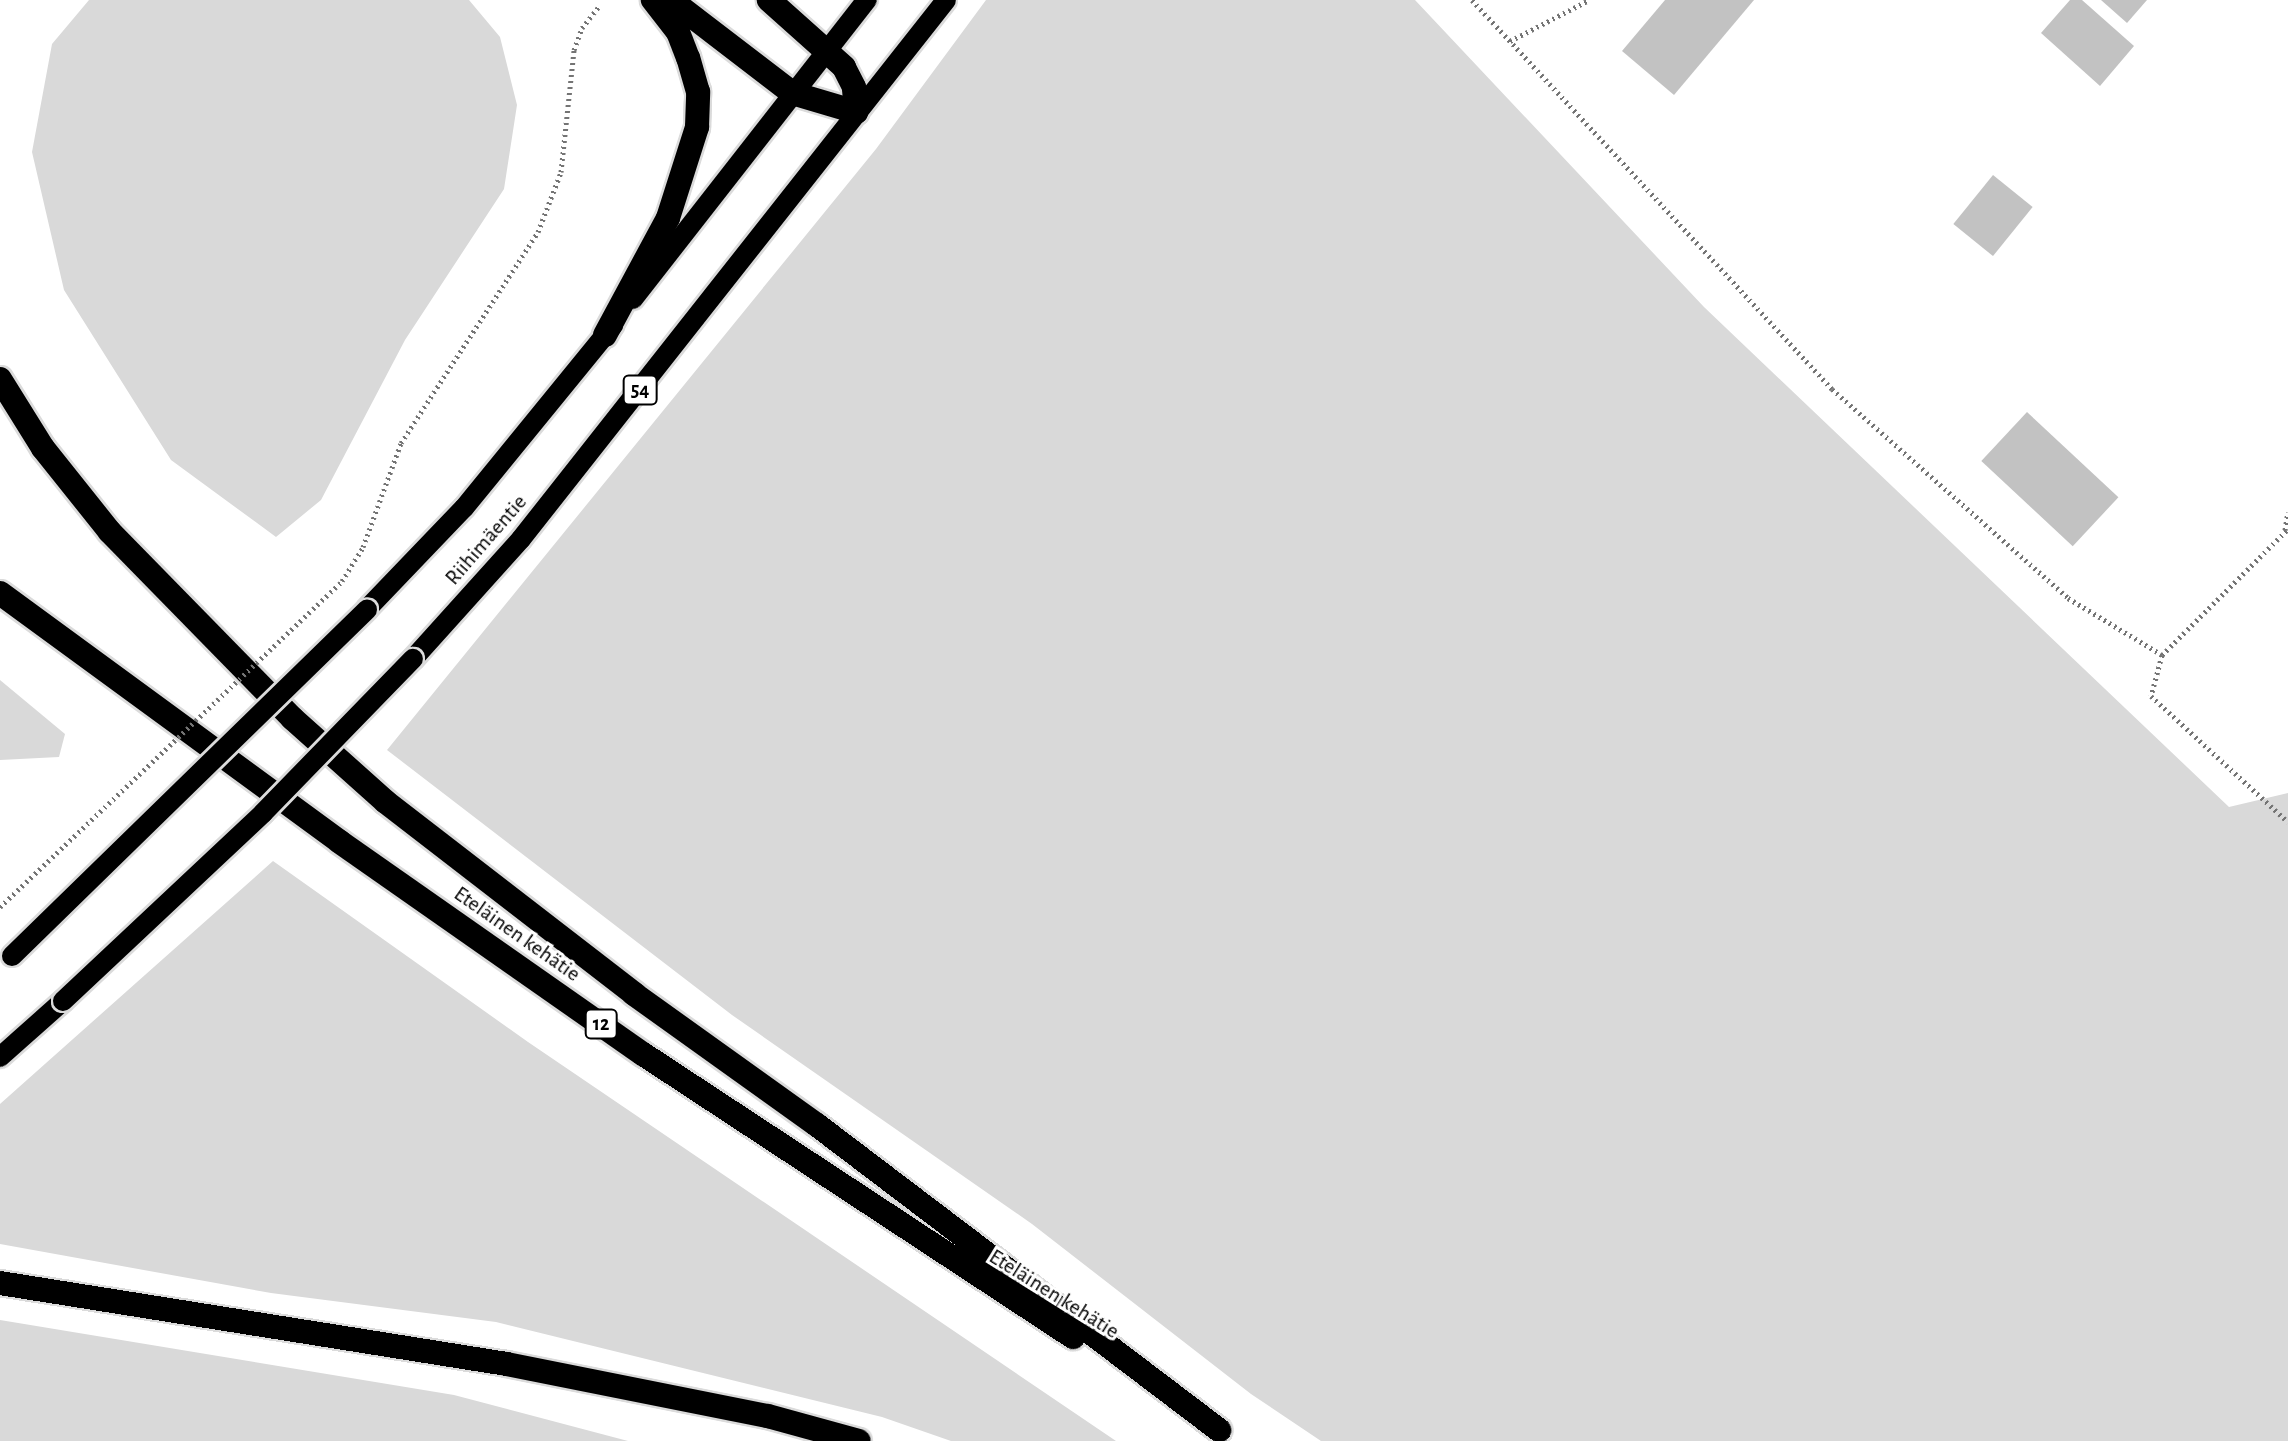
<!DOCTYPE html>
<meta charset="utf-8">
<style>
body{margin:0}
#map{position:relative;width:2288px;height:1441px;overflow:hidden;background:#fff;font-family:"Alegreya Sans",sans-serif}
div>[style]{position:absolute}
.green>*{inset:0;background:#d9d9d9}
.building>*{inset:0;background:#c2c2c2;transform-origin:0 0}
.path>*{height:5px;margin-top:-2.5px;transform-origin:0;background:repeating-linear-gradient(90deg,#747474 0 2px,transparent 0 6px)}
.roads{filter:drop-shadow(2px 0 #dbdbdb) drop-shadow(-2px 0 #dbdbdb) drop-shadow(0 2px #dbdbdb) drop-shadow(0 -2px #dbdbdb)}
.primary>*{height:20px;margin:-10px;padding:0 10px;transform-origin:10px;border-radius:10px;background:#000}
.highway>*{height:24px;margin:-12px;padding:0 12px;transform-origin:12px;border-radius:12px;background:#000}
.path-bridge>*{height:5px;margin-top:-2.5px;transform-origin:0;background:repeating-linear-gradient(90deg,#747474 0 2px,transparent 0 6px)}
.bridges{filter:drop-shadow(2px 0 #dbdbdb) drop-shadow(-2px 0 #dbdbdb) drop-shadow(0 2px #dbdbdb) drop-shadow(0 -2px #dbdbdb)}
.primary-bridge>*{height:20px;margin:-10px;padding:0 10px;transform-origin:10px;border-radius:10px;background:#000}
span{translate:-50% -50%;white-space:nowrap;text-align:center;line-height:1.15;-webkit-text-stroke:6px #fff;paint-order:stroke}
.shield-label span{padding:2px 6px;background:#fff;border:2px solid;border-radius:6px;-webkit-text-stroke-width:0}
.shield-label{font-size:20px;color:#000;font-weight:700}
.street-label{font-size:22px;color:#000}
</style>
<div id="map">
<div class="green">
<div style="clip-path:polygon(89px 0,469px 0,500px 37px,517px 105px,504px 189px,405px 340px,321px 500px,276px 537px,171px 460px,64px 290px,32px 152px,52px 44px)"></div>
<div style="clip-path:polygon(986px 0,1415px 0,1704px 307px,2229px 807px,2288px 793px,2288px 1441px,1321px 1441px,1251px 1394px,1032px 1224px,732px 1015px,387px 750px,876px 149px)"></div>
<div style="clip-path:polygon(0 680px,65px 734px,59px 757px,0 760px)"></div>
<div style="clip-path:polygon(273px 861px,528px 1042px,1116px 1441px,951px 1441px,882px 1417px,496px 1322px,271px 1293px,0 1244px,0 1104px)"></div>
<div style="clip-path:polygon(0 1320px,454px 1395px,628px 1441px,0 1441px)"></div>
</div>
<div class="building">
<div style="clip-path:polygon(1665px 0,1754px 0,1674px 95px,1622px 51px)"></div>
<div style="clip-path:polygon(2070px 0,2082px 0,2134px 46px,2100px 86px,2041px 33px)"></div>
<div style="clip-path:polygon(2101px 0,2147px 0,2127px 23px)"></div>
<div style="left:1993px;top:175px;width:51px;height:63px;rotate:39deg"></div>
<div style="left:2027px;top:412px;width:125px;height:67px;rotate:43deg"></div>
</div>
<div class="path">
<div style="left:1472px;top:0;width:530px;rotate:47.22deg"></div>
<div style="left:1832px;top:389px;width:315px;rotate:41.5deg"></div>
<div style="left:2068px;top:598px;width:110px;rotate:31.2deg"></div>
<div style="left:2162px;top:655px;width:178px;rotate:-45deg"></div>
<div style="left:1510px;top:41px;width:89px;rotate:-27.4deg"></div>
<div style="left:2285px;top:530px;width:18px;rotate:-81deg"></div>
<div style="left:342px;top:581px;width:40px;rotate:-58deg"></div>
<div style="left:363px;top:547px;width:111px;rotate:-69.9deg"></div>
<div style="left:401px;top:443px;width:252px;rotate:-57deg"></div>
<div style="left:538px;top:232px;width:64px;rotate:-69deg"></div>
<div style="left:561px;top:172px;width:123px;rotate:-83.9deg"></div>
<div style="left:574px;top:50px;width:23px;rotate:-70deg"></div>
<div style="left:582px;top:28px;width:28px;rotate:-52deg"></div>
<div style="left:2162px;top:655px;width:42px;rotate:105deg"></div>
<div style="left:2151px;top:696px;width:186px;rotate:42.6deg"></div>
</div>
<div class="roads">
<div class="primary">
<div style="left:633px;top:299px;width:380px;rotate:-52deg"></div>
<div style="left:367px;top:609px;width:140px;rotate:-46.2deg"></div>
<div style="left:464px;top:508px;width:236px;rotate:-50.8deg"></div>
<div style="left:413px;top:659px;width:161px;rotate:-48deg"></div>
<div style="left:521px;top:539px;width:686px;rotate:-51.74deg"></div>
<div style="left:0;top:1057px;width:84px;rotate:-41.6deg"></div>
</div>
<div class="highway">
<div style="left:671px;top:0;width:153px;rotate:37.5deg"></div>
<div style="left:792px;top:93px;width:67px;rotate:16.5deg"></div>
<div style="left:856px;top:112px;width:25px;rotate:-95deg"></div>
<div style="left:854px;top:87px;width:22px;rotate:-117deg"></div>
<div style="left:844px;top:67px;width:101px;rotate:-138.2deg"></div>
<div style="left:605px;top:335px;width:133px;rotate:-61.7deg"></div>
<div style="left:668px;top:218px;width:96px;rotate:-72.3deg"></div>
<div style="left:697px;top:127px;width:35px;rotate:-88deg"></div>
<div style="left:698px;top:92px;width:35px;rotate:-106deg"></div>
<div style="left:688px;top:58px;width:28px;rotate:-111deg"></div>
<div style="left:678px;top:32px;width:41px;rotate:-128deg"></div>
<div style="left:0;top:379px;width:81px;rotate:58.1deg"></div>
<div style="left:43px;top:448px;width:107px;rotate:51.4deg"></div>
<div style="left:110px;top:532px;width:260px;rotate:45.6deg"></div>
<div style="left:292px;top:718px;width:126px;rotate:41.8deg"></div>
<div style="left:386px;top:802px;width:314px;rotate:37.7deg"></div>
<div style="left:634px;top:994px;width:225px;rotate:35.6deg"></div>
<div style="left:817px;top:1125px;width:505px;rotate:37.19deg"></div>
<div style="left:0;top:593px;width:421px;rotate:36.2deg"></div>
<div style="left:340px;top:842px;width:370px;rotate:35deg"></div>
<div style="left:643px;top:1054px;width:515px;rotate:33.35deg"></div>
<div style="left:0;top:1283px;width:513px;rotate:9.08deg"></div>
<div style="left:507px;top:1364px;width:266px;rotate:11.3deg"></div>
<div style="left:768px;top:1416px;width:94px;rotate:15.4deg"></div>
</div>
</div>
<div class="path-bridge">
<div style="left:0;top:907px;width:472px;rotate:-43.6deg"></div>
</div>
<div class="bridges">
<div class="primary-bridge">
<div style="left:12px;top:956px;width:496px;rotate:-44.3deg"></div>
<div style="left:63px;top:1001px;width:274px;rotate:-43.2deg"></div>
<div style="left:263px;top:813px;width:215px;rotate:-45.8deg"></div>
</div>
</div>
<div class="shield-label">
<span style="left:640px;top:390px">54</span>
<span style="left:601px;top:1024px">12</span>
</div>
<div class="street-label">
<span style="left:486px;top:540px;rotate:-49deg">Riihimäentie</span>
<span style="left:517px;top:934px;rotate:35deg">Eteläinen kehätie</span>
<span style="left:1054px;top:1294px;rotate:32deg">Eteläinen kehätie</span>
</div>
</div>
